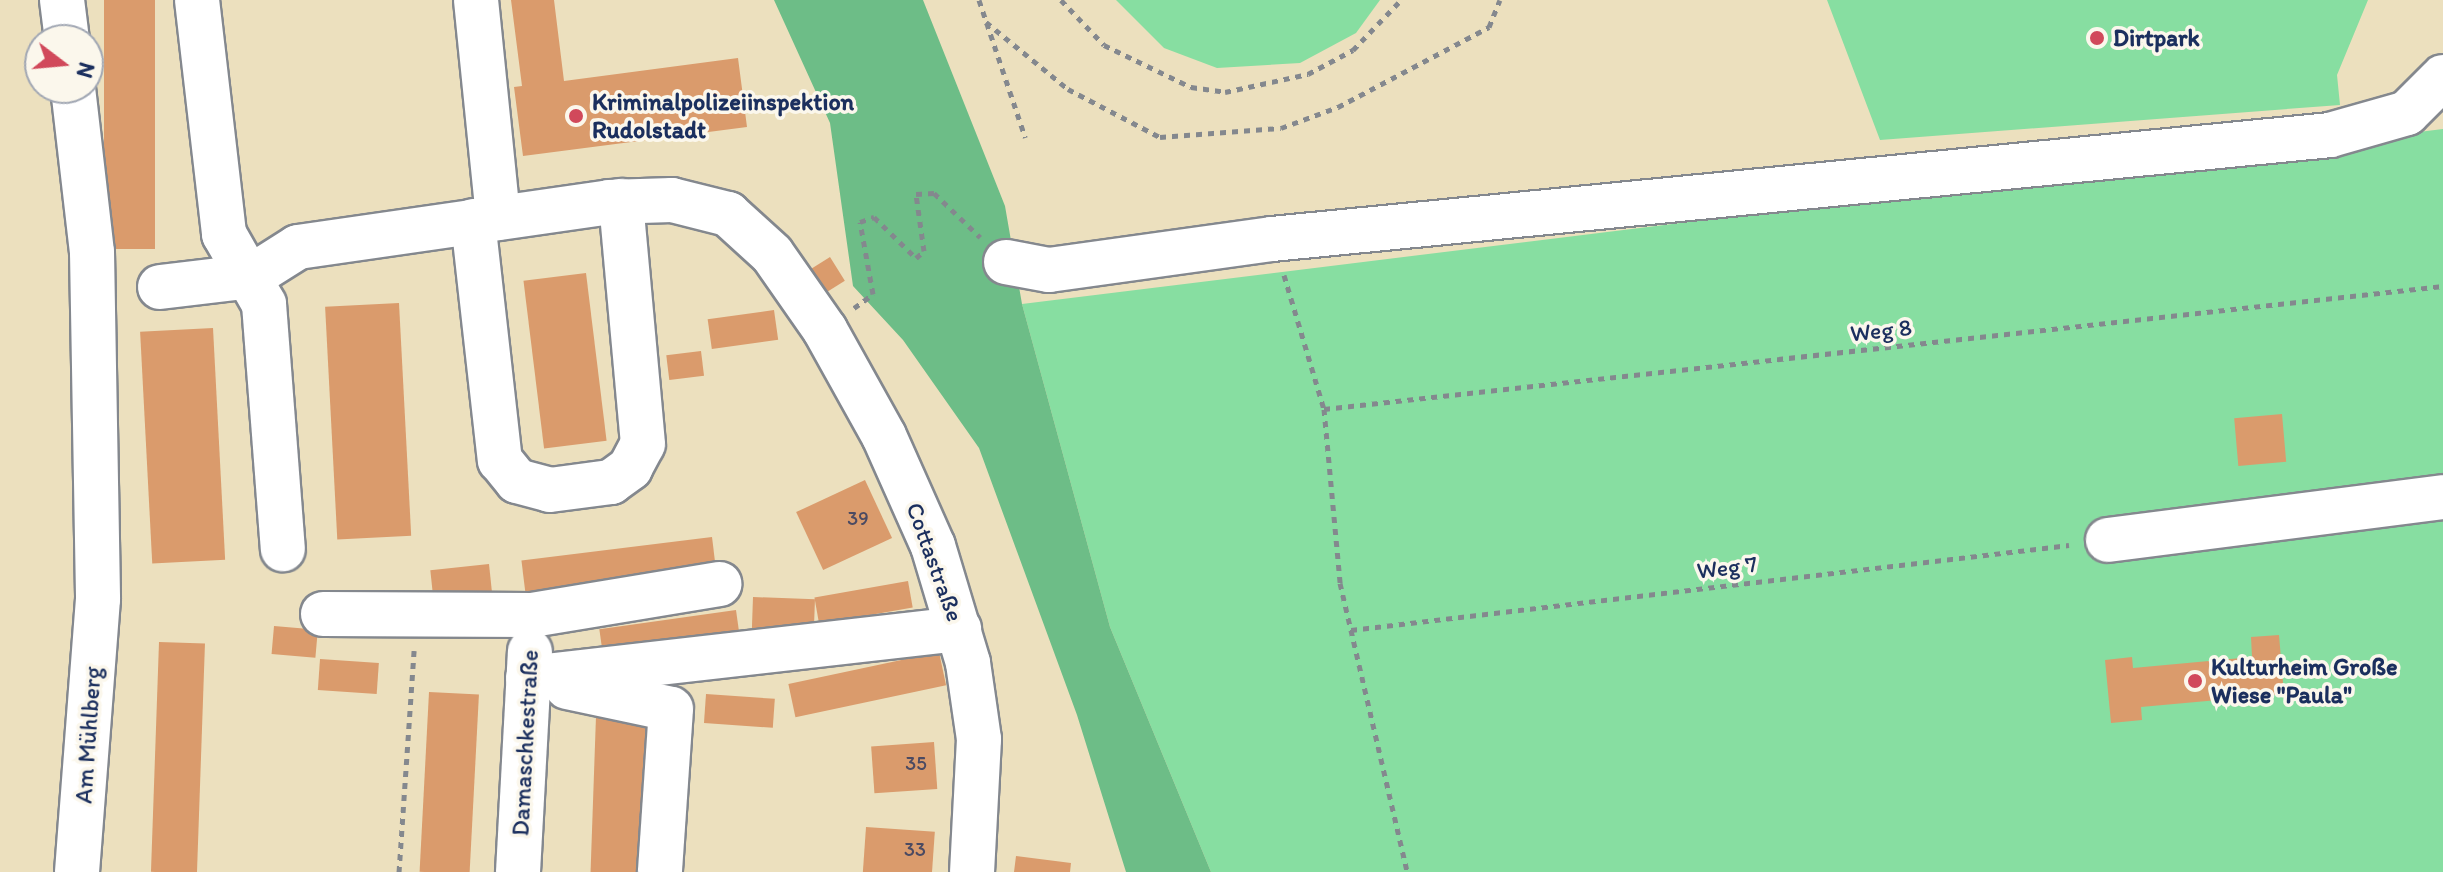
<!DOCTYPE html>
<meta charset="utf-8">
<style>
body{margin:0}
#map{position:relative;width:2443px;height:872px;overflow:hidden;background:#ece0be;font-family:Itim,sans-serif}
div>[style]{position:absolute}
.green>*{inset:0;background:#87dea1}
.forest>*{inset:0;background:#6dbd87}
.building>*{inset:0;background:#da9b6c;transform-origin:0 0}
.path>*{height:5px;margin-top:-2.5px;transform-origin:0;background:repeating-linear-gradient(90deg,#84888e 0 6px,transparent 0 12px)}
.roads{filter:drop-shadow(2px 0 #84888e) drop-shadow(-2px 0 #84888e) drop-shadow(0 2px #84888e) drop-shadow(0 -2px #84888e)}
.minor>*{height:44px;margin:-22px;padding:0 22px;transform-origin:22px;border-radius:22px;background:#fff}
.dots>*{width:22px;height:22px;translate:-50% -50%;box-sizing:border-box;border:4px solid #fbf7ec;border-radius:50%}
span{translate:-50% -50%;white-space:nowrap;text-align:center;line-height:1.15;-webkit-text-stroke:7px #fbf7ec;paint-order:stroke}
.number-label{font-size:20px;color:#4b4a62}
.number-label span{-webkit-text-stroke-width:0}
.poi-label{font-size:24px;color:#1b2f5e;font-weight:700}
.left{translate:0 -50%;text-align:left}
.street-label{font-size:24px;color:#1b2f5e}
.north{position:absolute;left:24px;top:24px;width:80px;height:80px;box-sizing:border-box;background:#fbf7ec;border:2px solid #a1a7b3;border-radius:50%;rotate:106deg;font-size:22px;font-weight:700;line-height:32px;text-align:center;color:#1b2f5e}
.north::after{content:'';display:block;margin:auto;width:28px;height:36px;background:#d1495b;clip-path:polygon(50% 0,100% 100%,50% 72%,0 100%)}
</style>
<div id="map">
<div class="green">
<div style="clip-path:polygon(1116px 0,1380px 0,1356px 33px,1300px 63px,1217px 68px,1164px 48px)"></div>
<div style="clip-path:polygon(1827px 0,2368px 0,2337px 75px,2340px 105px,1880px 140px)"></div>
<div style="clip-path:polygon(2443px 129px,2443px 872px,1211px 872px,1110px 627px,1022px 304px)"></div>
</div>
<div class="forest">
<div style="clip-path:polygon(774px 0,923px 0,1005px 206px,1022px 304px,1110px 627px,1211px 872px,1126px 872px,1077px 715px,979px 448px,903px 340px,853px 286px,830px 123px)"></div>
</div>
<div class="building">
<div style="left:104px;top:0;width:51px;height:249px"></div>
<div style="clip-path:polygon(511px 0,554px 0,564px 81px,738px 58px,747px 127px,523px 156px,514px 87px,522px 86px)"></div>
<div style="left:830px;top:257px;width:28px;height:30px;rotate:58deg"></div>
<div style="left:586px;top:273px;width:169px;height:63px;rotate:83deg"></div>
<div style="left:399px;top:303px;width:233px;height:74px;rotate:87deg"></div>
<div style="left:774px;top:310px;width:30px;height:67px;rotate:82deg"></div>
<div style="left:213px;top:328px;width:232px;height:73px;rotate:87deg"></div>
<div style="left:701px;top:351px;width:25px;height:35px;rotate:83deg"></div>
<div style="left:2282px;top:414px;width:48px;height:48px;rotate:85deg"></div>
<div style="left:865px;top:480px;width:64px;height:76px;rotate:65deg"></div>
<div style="left:712px;top:537px;width:34px;height:192px;rotate:83deg"></div>
<div style="left:489px;top:564px;width:31px;height:59px;rotate:84deg"></div>
<div style="left:908px;top:581px;width:27px;height:95px;rotate:80deg"></div>
<div style="left:753px;top:597px;width:62px;height:31px;rotate:2deg"></div>
<div style="left:736px;top:610px;width:36px;height:138px;rotate:82deg"></div>
<div style="left:274px;top:626px;width:44px;height:28px;rotate:5deg"></div>
<div style="clip-path:polygon(2279px 635px,2284px 694px,2141px 707px,2142px 720px,2111px 723px,2105px 660px,2132px 657px,2133px 668px,2252px 657px,2251px 637px)"></div>
<div style="left:159px;top:642px;width:46px;height:230px;rotate:2deg"></div>
<div style="left:939px;top:652px;width:34px;height:154px;rotate:78deg"></div>
<div style="left:320px;top:659px;width:59px;height:31px;rotate:4deg"></div>
<div style="left:429px;top:692px;width:50px;height:180px;rotate:3deg"></div>
<div style="left:706px;top:694px;width:69px;height:29px;rotate:4deg"></div>
<div style="left:596px;top:716px;width:50px;height:156px;rotate:2deg"></div>
<div style="left:934px;top:742px;width:47px;height:63px;rotate:86deg"></div>
<div style="left:866px;top:827px;width:69px;height:45px;rotate:4deg"></div>
<div style="clip-path:polygon(1016px 856px,1071px 863px,1070px 872px,1014px 872px)"></div>
</div>
<div class="path">
<div style="left:979px;top:0;width:145px;rotate:71.4deg"></div>
<div style="left:1061px;top:0;width:62px;rotate:46.3deg"></div>
<div style="left:1104px;top:45px;width:97px;rotate:25.8deg"></div>
<div style="left:1191px;top:87px;width:34px;rotate:8deg"></div>
<div style="left:1225px;top:92px;width:85px;rotate:-12.2deg"></div>
<div style="left:1308px;top:74px;width:51px;rotate:-28.1deg"></div>
<div style="left:1353px;top:50px;width:69px;rotate:-46.2deg"></div>
<div style="left:986px;top:22px;width:106px;rotate:39.3deg"></div>
<div style="left:1068px;top:89px;width:104px;rotate:27.6deg"></div>
<div style="left:1160px;top:137px;width:121px;rotate:-4.3deg"></div>
<div style="left:1281px;top:128px;width:61px;rotate:-20.2deg"></div>
<div style="left:1338px;top:107px;width:171px;rotate:-27.9deg"></div>
<div style="left:1489px;top:27px;width:29px;rotate:-68deg"></div>
<div style="left:1284px;top:275px;width:140px;rotate:73.4deg"></div>
<div style="left:1324px;top:409px;width:175px;rotate:84.7deg"></div>
<div style="left:1340px;top:583px;width:297px;rotate:76.9deg"></div>
<div style="left:854px;top:308px;width:24px;rotate:-36deg"></div>
<div style="left:873px;top:294px;width:73px;rotate:-100.2deg"></div>
<div style="left:860px;top:222px;width:15px;rotate:-20deg"></div>
<div style="left:874px;top:217px;width:59px;rotate:44.3deg"></div>
<div style="left:916px;top:258px;width:11px;rotate:-41deg"></div>
<div style="left:924px;top:251px;width:58px;rotate:-98deg"></div>
<div style="left:916px;top:194px;width:18px;rotate:-3deg"></div>
<div style="left:934px;top:193px;width:64px;rotate:43.7deg"></div>
<div style="left:1324px;top:409px;width:1126px;rotate:-6.27deg"></div>
<div style="left:1351px;top:630px;width:723px;rotate:-6.75deg"></div>
<div style="left:399px;top:872px;width:222px;rotate:-86.1deg"></div>
</div>
<div class="roads">
<div class="minor">
<div style="left:62px;top:0;width:40px;rotate:82.9deg"></div>
<div style="left:197px;top:0;width:236px;rotate:83.4deg"></div>
<div style="left:224px;top:234px;width:81px;rotate:60.3deg"></div>
<div style="left:264px;top:304px;width:246px;rotate:85.6deg"></div>
<div style="left:476px;top:0;width:219px;rotate:84.2deg"></div>
<div style="left:73px;top:88px;width:165px;rotate:83.4deg"></div>
<div style="left:92px;top:252px;width:347px;rotate:89deg"></div>
<div style="left:98px;top:599px;width:274px;rotate:94.4deg"></div>
<div style="left:473px;top:221px;width:241px;rotate:83.6deg"></div>
<div style="left:500px;top:460px;width:27px;rotate:51deg"></div>
<div style="left:517px;top:481px;width:34px;rotate:15deg"></div>
<div style="left:550px;top:490px;width:62px;rotate:-7.5deg"></div>
<div style="left:611px;top:482px;width:24px;rotate:-36deg"></div>
<div style="left:630px;top:468px;width:27px;rotate:-62deg"></div>
<div style="left:643px;top:444px;width:244px;rotate:-95.2deg"></div>
<div style="left:1006px;top:262px;width:44px;rotate:10.5deg"></div>
<div style="left:1049px;top:270px;width:225px;rotate:-7.9deg"></div>
<div style="left:1272px;top:239px;width:1063px;rotate:-5.61deg"></div>
<div style="left:2330px;top:135px;width:80px;rotate:-15.9deg"></div>
<div style="left:2407px;top:113px;width:51px;rotate:-45deg"></div>
<div style="left:160px;top:287px;width:93px;rotate:-6.8deg"></div>
<div style="left:252px;top:276px;width:54px;rotate:-32.2deg"></div>
<div style="left:298px;top:247px;width:314px;rotate:-8.2deg"></div>
<div style="left:609px;top:202px;width:63px;rotate:-1.8deg"></div>
<div style="left:672px;top:200px;width:58px;rotate:14deg"></div>
<div style="left:728px;top:214px;width:59px;rotate:42.3deg"></div>
<div style="left:772px;top:254px;width:93px;rotate:55.1deg"></div>
<div style="left:825px;top:330px;width:121px;rotate:60.9deg"></div>
<div style="left:884px;top:436px;width:120px;rotate:66deg"></div>
<div style="left:933px;top:546px;width:122px;rotate:73.3deg"></div>
<div style="left:968px;top:663px;width:77px;rotate:81.8deg"></div>
<div style="left:979px;top:739px;width:133px;rotate:93deg"></div>
<div style="left:2108px;top:540px;width:338px;rotate:-7.3deg"></div>
<div style="left:323px;top:614px;width:209px;rotate:0.3deg"></div>
<div style="left:532px;top:615px;width:190px;rotate:-9.4deg"></div>
<div style="left:528px;top:678px;width:434px;rotate:-6.5deg"></div>
<div style="left:567px;top:687px;width:106px;rotate:11.9deg"></div>
<div style="left:671px;top:709px;width:163px;rotate:93.9deg"></div>
<div style="left:518px;top:872px;width:221px;rotate:-86.9deg"></div>
</div>
</div>
<div class="dots">
<div style="left:2097px;top:38px;background:#d1495b"></div>
<div style="left:576px;top:116px;background:#d1495b"></div>
<div style="left:2195px;top:681px;background:#d1495b"></div>
</div>
<div class="number-label">
<span style="left:858px;top:518px">39</span>
<span style="left:916px;top:763px">35</span>
<span style="left:915px;top:849px">33</span>
</div>
<div class="poi-label">
<span class="left" style="left:2113px;top:38px">Dirtpark</span>
<span class="left" style="left:592px;top:116px">Kriminalpolizeiinspektion<br>Rudolstadt</span>
<span class="left" style="left:2211px;top:681px">Kulturheim Große<br>Wiese "Paula"</span>
</div>
<div class="street-label">
<span style="left:1881px;top:330px;rotate:-6deg">Weg 8</span>
<span style="left:935px;top:562px;rotate:70deg">Cottastraße</span>
<span style="left:1727px;top:567px;rotate:-7deg">Weg 7</span>
<span style="left:88px;top:735px;rotate:-86deg">Am Mühlberg</span>
<span style="left:525px;top:743px;rotate:-87deg">Damaschkestraße</span>
</div>
<div class="north">N</div>
</div>
